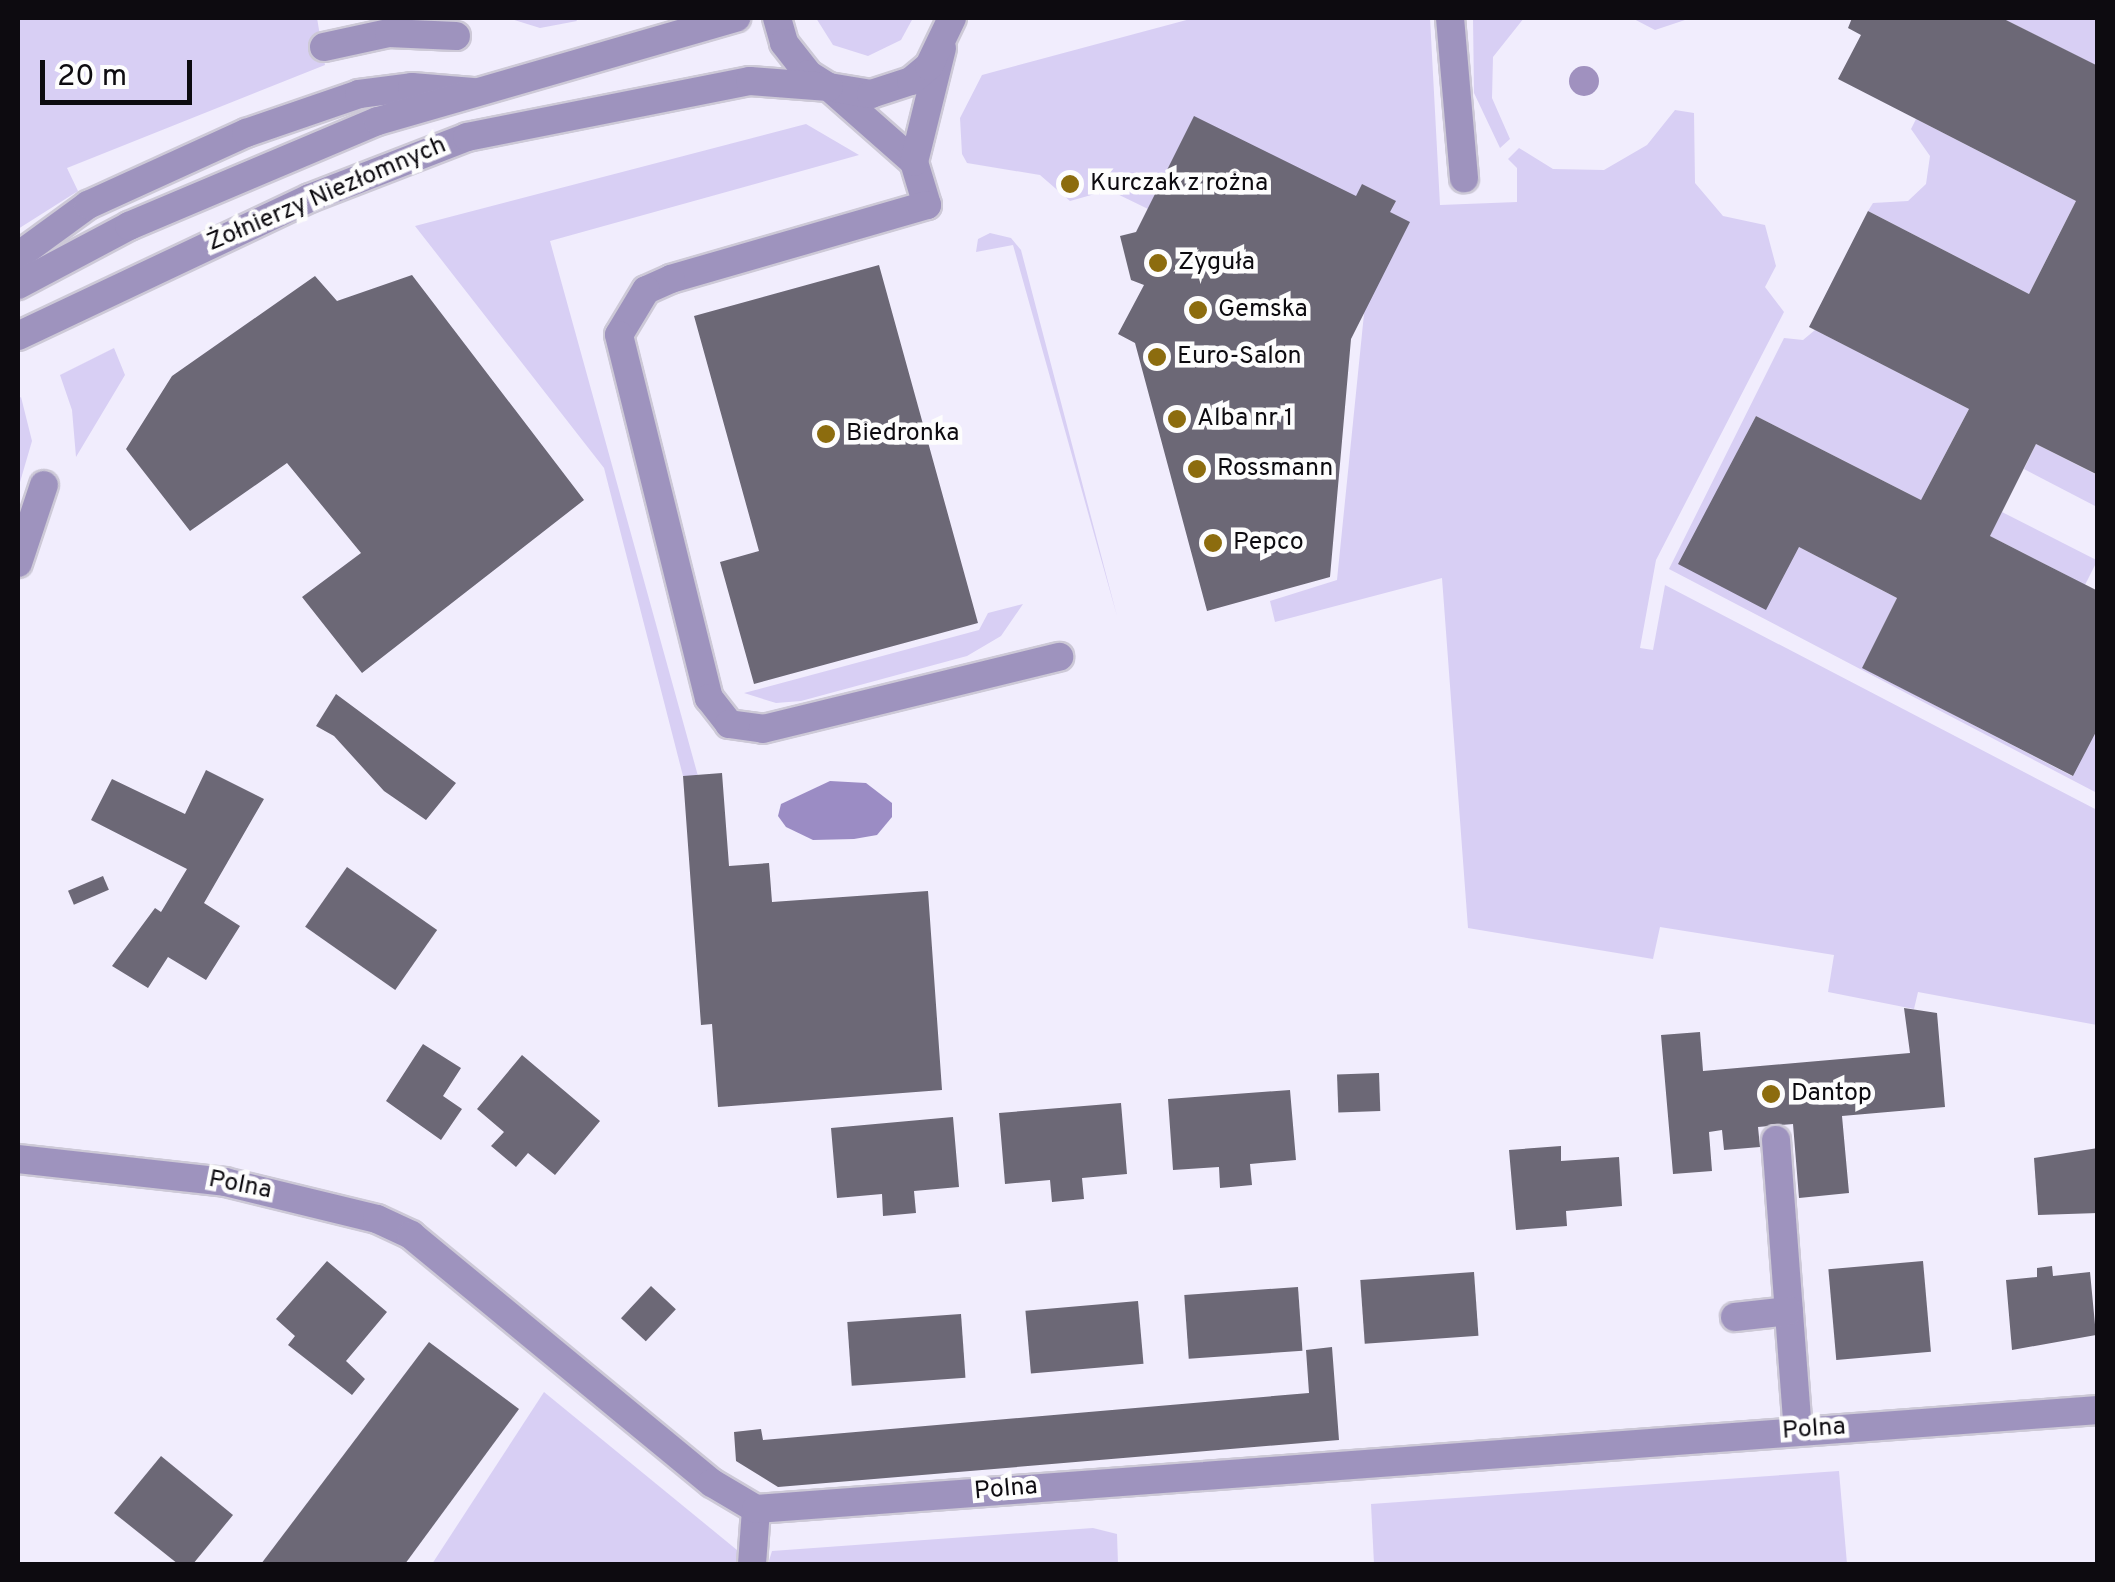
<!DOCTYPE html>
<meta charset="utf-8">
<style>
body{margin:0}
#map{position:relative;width:2115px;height:1582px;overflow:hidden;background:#f1edfd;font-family:Overpass,sans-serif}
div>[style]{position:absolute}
.green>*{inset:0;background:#d8cff4;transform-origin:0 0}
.water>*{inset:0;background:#9b8cc4}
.building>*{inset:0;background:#6c6876;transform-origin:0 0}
.roads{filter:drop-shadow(2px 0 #cdc9d7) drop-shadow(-2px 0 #cdc9d7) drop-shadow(0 2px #cdc9d7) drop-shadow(0 -2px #cdc9d7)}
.service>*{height:28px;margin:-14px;padding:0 14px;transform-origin:14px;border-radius:14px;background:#9e93be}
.minor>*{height:28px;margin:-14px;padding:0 14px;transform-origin:14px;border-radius:14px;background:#9e93be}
.tertiary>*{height:28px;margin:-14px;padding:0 14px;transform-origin:14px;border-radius:14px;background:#9e93be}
.trees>*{width:30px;height:30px;margin:-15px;border-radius:50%;background:#a091bf}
.dots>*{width:28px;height:28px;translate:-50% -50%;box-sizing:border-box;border:5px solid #fdfdfd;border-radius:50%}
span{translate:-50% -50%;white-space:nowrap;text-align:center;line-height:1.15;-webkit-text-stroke:9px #fdfdfd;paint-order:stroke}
.poi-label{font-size:25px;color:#0d0b10}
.left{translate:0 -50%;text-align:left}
.street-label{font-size:25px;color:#0d0b10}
.frame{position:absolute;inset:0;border:20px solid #0d0b10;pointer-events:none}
.scale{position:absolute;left:40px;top:60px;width:152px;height:45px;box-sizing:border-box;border:5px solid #0d0b10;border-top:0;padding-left:12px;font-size:30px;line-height:35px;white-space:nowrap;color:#0d0b10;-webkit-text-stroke:8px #fdfdfd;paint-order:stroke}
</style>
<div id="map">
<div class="green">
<div style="clip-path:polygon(18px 18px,317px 18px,325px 65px,67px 168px,78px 191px,18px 229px)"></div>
<div style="clip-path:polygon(508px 18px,575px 18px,577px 21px,540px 28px)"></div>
<div style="clip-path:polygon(816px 18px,913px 18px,901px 40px,868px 56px,833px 45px)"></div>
<div style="clip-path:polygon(1194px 18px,1430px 18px,1440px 205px,1517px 202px,1517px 168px,1508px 159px,1519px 148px,1553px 169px,1604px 170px,1647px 145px,1675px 110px,1694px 113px,1695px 183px,1723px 216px,1765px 225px,1776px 266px,1765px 287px,1784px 312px,1656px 560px,1640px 648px,1653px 650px,1665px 585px,2097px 810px,2097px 1025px,1918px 992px,1914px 1009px,1828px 992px,1834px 955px,1660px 927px,1653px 959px,1468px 928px,1442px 578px,1275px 622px,1270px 601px,1337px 580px,1364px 314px,1109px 190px,1070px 201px,1040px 175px,967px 163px,962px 154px,960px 118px,982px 75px)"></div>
<div style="clip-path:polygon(1473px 18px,1524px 18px,1493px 57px,1492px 98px,1510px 139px,1500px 148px,1474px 93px)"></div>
<div style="clip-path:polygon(1632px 18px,1691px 18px,1655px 30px)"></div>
<div style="clip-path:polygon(2002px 18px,2097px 19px,2097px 66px)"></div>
<div style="clip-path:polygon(1916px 119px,2076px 201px,2029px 294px,1868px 211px,1873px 203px,1908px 201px,1926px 184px,1930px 156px,1911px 129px)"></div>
<div style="clip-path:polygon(806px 124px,859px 155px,550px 241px,698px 776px,683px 776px,604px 468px,415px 226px)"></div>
<div style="clip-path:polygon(990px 233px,1011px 238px,1021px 250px,1117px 616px,1013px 245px,976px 252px,978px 239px)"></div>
<div style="clip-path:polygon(1815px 330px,1969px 409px,1921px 500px,1756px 416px,1679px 564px,1799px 547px,1897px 598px,1863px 668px,2072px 776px,2097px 728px,2097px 793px,1669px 569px,1784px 338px,1803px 340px)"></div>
<div style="clip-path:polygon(114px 348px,125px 375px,76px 457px,72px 410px,60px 375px)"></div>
<div style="clip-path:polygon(21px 397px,32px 441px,18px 489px,18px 399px)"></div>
<div style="clip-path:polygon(2036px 444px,2097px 475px,2097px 507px,2024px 469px)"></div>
<div style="left:2002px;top:512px;width:107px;height:27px;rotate:27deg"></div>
<div style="clip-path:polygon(1023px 604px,1001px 636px,967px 656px,801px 701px,776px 703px,744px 693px,979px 630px,988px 613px)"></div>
<div style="clip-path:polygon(544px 1392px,737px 1550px,737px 1564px,432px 1564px)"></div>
<div style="clip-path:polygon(1839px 1471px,1847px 1564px,1374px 1564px,1371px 1504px)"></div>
<div style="clip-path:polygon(1093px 1528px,1117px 1534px,1118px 1564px,768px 1564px,772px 1551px)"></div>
</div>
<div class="water">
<div style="clip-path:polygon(830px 781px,866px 783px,892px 803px,892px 817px,877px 835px,854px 839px,813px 840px,786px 827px,778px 816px,781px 804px)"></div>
</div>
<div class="building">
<div style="clip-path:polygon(1852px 18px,2002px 18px,2098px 66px,2098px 475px,2036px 444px,1990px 536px,2098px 591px,2098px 728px,2073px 776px,1862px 668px,1897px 598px,1799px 547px,1766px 610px,1678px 564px,1756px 416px,1921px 500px,1969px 409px,1809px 327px,1868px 211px,2029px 294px,2076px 201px,1838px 79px,1861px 35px,1848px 28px)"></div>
<div style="clip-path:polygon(1194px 116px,1356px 196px,1362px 184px,1396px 201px,1390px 212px,1410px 222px,1351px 339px,1330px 577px,1207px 611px,1135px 343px,1118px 334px,1144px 285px,1131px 280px,1120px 236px,1136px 232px)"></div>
<div style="clip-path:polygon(879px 265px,978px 623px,754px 684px,720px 562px,759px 551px,694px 316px)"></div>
<div style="clip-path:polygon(412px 275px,584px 500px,362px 673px,302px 597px,361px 553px,287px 463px,190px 531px,126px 449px,172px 376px,315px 276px,337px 301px)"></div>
<div style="clip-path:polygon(336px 694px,456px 783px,426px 820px,384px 791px,334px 736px,316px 726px)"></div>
<div style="clip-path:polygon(206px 770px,264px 799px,204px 903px,240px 926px,206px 980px,168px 957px,148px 988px,112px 966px,155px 908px,161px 912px,187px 869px,91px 820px,112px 779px,185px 814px)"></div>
<div style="clip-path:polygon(722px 773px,729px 866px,769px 863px,772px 902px,928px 891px,942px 1090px,718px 1107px,712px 1024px,701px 1025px,683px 776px)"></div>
<div style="left:347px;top:867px;width:110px;height:73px;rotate:35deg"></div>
<div style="left:103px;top:876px;width:15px;height:38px;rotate:67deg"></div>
<div style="clip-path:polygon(1904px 1008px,1937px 1013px,1945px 1107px,1842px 1116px,1849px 1193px,1799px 1198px,1793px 1124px,1758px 1127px,1760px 1147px,1724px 1150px,1722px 1130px,1709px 1132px,1712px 1171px,1673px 1174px,1661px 1035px,1700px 1032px,1703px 1071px,1910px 1053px)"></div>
<div style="clip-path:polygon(423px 1044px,461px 1068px,443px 1096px,462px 1109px,441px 1140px,386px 1101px)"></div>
<div style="clip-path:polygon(522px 1055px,600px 1121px,555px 1175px,528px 1153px,516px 1167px,491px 1146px,504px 1132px,477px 1109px)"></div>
<div style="left:1379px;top:1073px;width:38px;height:42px;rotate:88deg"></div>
<div style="clip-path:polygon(1290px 1090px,1296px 1160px,1250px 1164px,1252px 1185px,1220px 1188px,1219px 1167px,1173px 1170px,1168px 1099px)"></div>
<div style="clip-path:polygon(1121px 1103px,1127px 1174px,1082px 1178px,1084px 1199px,1052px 1202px,1050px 1180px,1005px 1184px,999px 1113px)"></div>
<div style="clip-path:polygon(953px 1117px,959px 1187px,914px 1191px,916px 1213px,883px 1216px,882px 1194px,837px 1198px,831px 1128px)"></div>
<div style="clip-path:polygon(1561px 1146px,1561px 1161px,1619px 1157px,1622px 1206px,1566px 1211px,1567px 1226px,1516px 1230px,1509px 1150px)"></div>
<div style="clip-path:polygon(2098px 1148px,2098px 1213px,2038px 1215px,2034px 1158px)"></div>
<div style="clip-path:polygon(327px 1261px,387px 1312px,346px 1361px,365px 1379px,352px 1395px,288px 1345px,295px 1336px,276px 1319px)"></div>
<div style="left:1923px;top:1261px;width:91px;height:95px;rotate:85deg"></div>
<div style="clip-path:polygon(2052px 1266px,2053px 1276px,2090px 1272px,2096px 1335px,2012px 1350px,2006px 1280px,2037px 1277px,2037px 1268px)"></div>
<div style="left:1474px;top:1272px;width:64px;height:114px;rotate:86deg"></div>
<div style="left:651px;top:1286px;width:34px;height:44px;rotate:43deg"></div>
<div style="left:1298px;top:1287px;width:64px;height:114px;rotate:86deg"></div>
<div style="left:1138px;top:1301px;width:63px;height:113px;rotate:85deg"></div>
<div style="left:961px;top:1314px;width:64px;height:114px;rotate:86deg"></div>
<div style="clip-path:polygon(429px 1342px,519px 1409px,405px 1564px,261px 1564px)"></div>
<div style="clip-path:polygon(1332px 1347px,1339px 1440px,778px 1487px,736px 1461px,734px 1432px,761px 1429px,763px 1440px,1309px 1393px,1306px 1350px)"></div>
<div style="clip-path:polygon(161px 1456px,233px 1515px,193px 1564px,178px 1564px,114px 1513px)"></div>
</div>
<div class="roads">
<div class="service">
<div style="left:1450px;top:18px;width:161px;rotate:85deg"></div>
<div style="left:324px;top:47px;width:66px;rotate:-12.2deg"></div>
<div style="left:389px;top:33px;width:67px;rotate:2.6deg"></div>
<div style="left:829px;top:87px;width:113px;rotate:41.4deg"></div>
<div style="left:914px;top:162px;width:45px;rotate:73.2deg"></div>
<div style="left:927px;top:205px;width:266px;rotate:163.9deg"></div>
<div style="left:671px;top:279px;width:27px;rotate:156deg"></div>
<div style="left:646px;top:290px;width:52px;rotate:121deg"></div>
<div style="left:619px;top:335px;width:374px;rotate:76.1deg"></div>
<div style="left:709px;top:698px;width:33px;rotate:52deg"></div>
<div style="left:729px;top:724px;width:34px;rotate:8deg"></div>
<div style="left:763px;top:729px;width:305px;rotate:-13.7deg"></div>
<div style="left:914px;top:162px;width:117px;rotate:-76.2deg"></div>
<div style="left:18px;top:256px;width:87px;rotate:-36.1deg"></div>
<div style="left:88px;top:205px;width:174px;rotate:-24.5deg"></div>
<div style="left:246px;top:133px;width:120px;rotate:-19deg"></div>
<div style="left:359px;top:94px;width:53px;rotate:-7.5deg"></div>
<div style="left:412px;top:87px;width:61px;rotate:4.7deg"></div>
<div style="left:1776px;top:1140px;width:291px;rotate:85.7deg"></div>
<div style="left:1735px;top:1317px;width:54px;rotate:-6.3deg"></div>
<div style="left:752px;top:1564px;width:55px;rotate:-85.8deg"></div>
</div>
<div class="minor">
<div style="left:18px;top:563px;width:82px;rotate:-71.6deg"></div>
<div style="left:18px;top:1159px;width:208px;rotate:6.3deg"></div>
<div style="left:225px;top:1182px;width:156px;rotate:13.7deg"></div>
<div style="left:377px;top:1219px;width:38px;rotate:25deg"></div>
<div style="left:411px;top:1235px;width:390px;rotate:39.5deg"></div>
<div style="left:712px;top:1483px;width:51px;rotate:30.6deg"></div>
<div style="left:756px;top:1509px;width:1346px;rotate:-4.22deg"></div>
</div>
<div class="tertiary">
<div style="left:777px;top:18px;width:26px;rotate:74deg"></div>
<div style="left:784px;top:43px;width:39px;rotate:52deg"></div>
<div style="left:808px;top:74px;width:25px;rotate:32deg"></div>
<div style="left:829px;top:87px;width:43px;rotate:9.5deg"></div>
<div style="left:871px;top:94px;width:42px;rotate:-18deg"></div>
<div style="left:911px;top:81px;width:23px;rotate:-40deg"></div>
<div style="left:929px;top:66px;width:53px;rotate:-64.4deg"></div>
<div style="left:18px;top:285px;width:126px;rotate:-28deg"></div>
<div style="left:129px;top:226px;width:270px;rotate:-22.9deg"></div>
<div style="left:378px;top:121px;width:373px;rotate:-16.1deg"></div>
<div style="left:18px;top:336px;width:323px;rotate:-25.3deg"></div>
<div style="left:310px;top:198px;width:168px;rotate:-21.2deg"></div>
<div style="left:467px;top:137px;width:288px;rotate:-11.2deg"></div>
<div style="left:750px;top:81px;width:79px;rotate:4.3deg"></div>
</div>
</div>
<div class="trees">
<div style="left:1584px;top:81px"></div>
</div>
<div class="dots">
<div style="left:1070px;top:184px;background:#8c6c0e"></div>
<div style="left:1158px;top:263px;background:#8c6c0e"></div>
<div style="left:1198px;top:310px;background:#8c6c0e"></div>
<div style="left:1157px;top:357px;background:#8c6c0e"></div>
<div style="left:1177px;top:419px;background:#8c6c0e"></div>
<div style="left:826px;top:434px;background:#8c6c0e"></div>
<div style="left:1197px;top:469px;background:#8c6c0e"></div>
<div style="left:1213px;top:543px;background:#8c6c0e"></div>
<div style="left:1771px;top:1094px;background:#8c6c0e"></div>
</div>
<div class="poi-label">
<span class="left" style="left:1090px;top:184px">Kurczak z rożna</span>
<span class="left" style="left:1178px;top:263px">Zyguła</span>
<span class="left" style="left:1218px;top:310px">Gemska</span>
<span class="left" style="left:1177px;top:357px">Euro-Salon</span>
<span class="left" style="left:1197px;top:419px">Alba nr 1</span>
<span class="left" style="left:846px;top:434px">Biedronka</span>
<span class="left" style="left:1217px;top:469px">Rossmann</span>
<span class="left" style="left:1233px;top:543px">Pepco</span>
<span class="left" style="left:1791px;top:1094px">Dantop</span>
</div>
<div class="street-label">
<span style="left:327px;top:195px;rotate:-23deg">Żołnierzy Niezłomnych</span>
<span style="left:240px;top:1186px;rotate:11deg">Polna</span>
<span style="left:1814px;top:1430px;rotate:-4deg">Polna</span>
<span style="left:1006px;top:1490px;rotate:-5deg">Polna</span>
</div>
<div class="frame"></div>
<div class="scale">20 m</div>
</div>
